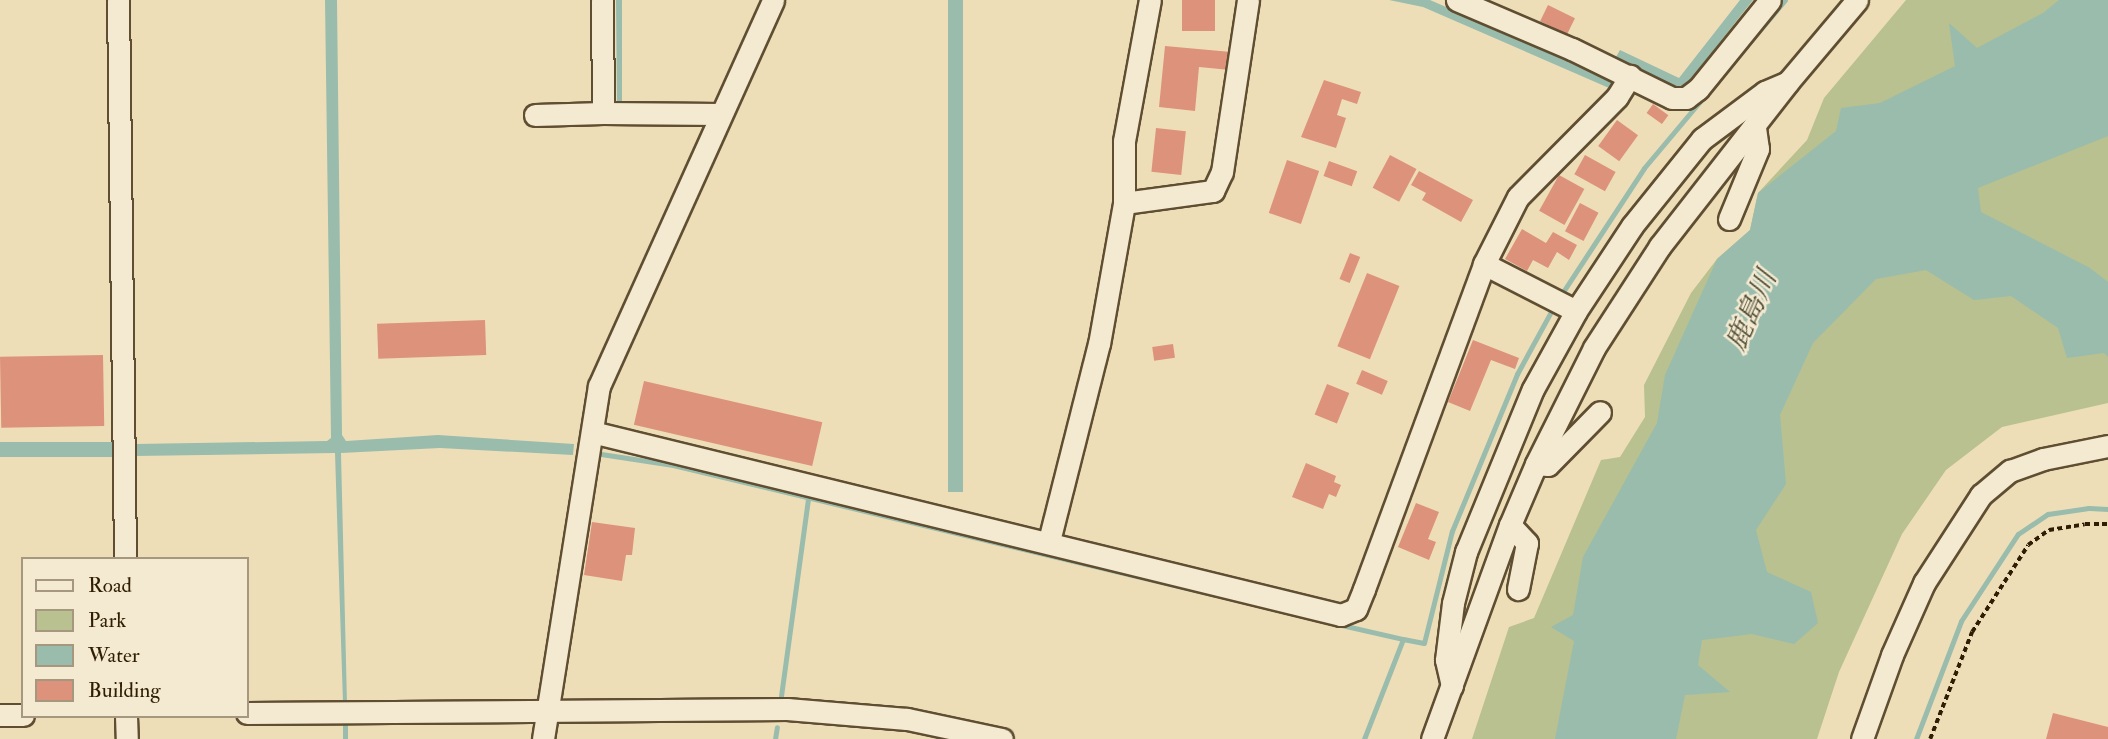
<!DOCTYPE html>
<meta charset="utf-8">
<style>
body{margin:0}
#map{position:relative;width:2108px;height:739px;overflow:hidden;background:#eedeb8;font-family:"IM FELL Double Pica","Noto Serif JP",serif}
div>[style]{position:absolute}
.green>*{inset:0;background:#b8c18f}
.water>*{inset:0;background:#99bcad;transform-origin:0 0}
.stream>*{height:5px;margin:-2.5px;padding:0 2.5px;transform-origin:2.5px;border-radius:2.5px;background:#99bcad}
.building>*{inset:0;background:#dd927c;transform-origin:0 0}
.path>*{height:3.5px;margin-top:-1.75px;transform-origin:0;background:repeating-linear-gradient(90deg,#2f1e04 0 5px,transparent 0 8.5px)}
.roads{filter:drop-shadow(2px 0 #5f4e31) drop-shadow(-2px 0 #5f4e31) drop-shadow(0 2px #5f4e31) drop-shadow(0 -2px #5f4e31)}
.minor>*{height:21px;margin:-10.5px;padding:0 10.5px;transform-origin:10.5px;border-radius:10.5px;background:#f4ead1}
span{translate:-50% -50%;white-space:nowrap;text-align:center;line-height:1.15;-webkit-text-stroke:5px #f4ead1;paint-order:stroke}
.water-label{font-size:28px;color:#4f4d37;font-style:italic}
.legend{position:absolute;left:21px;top:557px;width:228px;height:161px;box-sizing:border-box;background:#f4ead1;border:2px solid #a5987f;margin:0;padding:9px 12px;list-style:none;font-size:21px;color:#2f1e04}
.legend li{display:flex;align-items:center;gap:14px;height:35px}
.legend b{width:35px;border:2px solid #a5987f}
</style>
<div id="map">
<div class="green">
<div style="clip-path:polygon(1906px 0,2101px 0,1797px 178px,1578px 739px,1472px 739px,1509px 627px,1534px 618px,1601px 460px,1620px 457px,1645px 417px,1644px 385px,1691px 293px,1717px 259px,1750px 230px,1758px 193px,1807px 140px,1824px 98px)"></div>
<div style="clip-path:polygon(2108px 83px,2108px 403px,2002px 427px,1946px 470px,1902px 534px,1839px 672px,1817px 739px,1632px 739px,1739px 388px,1948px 170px)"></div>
</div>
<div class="water">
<div style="clip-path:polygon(325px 0,337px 0,342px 435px,346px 441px,438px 435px,574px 444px,573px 455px,440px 448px,341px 453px,347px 703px,343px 703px,335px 453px,135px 456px,135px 444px,327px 441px,331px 438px)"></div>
<div style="clip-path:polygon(616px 0,622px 0,622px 106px,617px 105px)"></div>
<div style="left:948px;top:0;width:15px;height:492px"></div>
<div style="clip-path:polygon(1389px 0,1430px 0,1605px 76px,1620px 50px,1679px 78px,1740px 0,1753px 0,1685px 86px,1676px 89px,1623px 61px,1609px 88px,1423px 7px)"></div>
<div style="clip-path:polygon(2059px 0,2108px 0,2108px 136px,1978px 188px,1981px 212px,2090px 268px,2108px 282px,2108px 357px,2104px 353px,2067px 358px,2058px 328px,2011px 296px,1974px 300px,1926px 270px,1876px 279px,1813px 343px,1780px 415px,1786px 484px,1756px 530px,1767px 572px,1811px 592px,1818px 623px,1794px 644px,1752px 634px,1702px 640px,1698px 665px,1730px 692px,1685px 695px,1676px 739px,1555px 739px,1574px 641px,1551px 627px,1573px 615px,1583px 557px,1657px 423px,1665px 375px,1717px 259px,1750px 230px,1758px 193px,1836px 131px,1841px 108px,1880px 103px,1955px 66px,1949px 23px,1977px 48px,2043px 13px)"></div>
<div style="left:113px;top:442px;width:15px;height:113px;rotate:90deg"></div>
</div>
<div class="stream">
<div style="left:1559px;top:298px;width:155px;rotate:-56.8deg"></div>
<div style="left:1644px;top:168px;width:219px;rotate:-50deg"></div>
<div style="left:601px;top:454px;width:73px;rotate:8.7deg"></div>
<div style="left:673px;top:465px;width:557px;rotate:13.49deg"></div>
<div style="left:1337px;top:624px;width:68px;rotate:12.8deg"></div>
<div style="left:781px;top:696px;width:199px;rotate:-82.2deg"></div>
<div style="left:345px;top:724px;width:15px;rotate:90deg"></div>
<div style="left:775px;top:739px;width:12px;rotate:-81deg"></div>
<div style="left:1364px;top:739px;width:107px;rotate:-68.7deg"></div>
<div style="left:1403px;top:639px;width:21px;rotate:11deg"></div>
<div style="left:1424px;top:643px;width:115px;rotate:-76deg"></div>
<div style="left:1452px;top:531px;width:170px;rotate:-67.5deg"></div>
<div style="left:1517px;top:374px;width:77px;rotate:-61.4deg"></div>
<div style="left:1916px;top:739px;width:126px;rotate:-69.1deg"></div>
<div style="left:1961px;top:621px;width:104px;rotate:-56.8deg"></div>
<div style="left:2018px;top:534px;width:36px;rotate:-34deg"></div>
<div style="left:2048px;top:514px;width:41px;rotate:-8.3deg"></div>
<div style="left:2089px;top:508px;width:19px;rotate:3deg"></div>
</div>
<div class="building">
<div style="left:1182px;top:0;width:33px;height:31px"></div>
<div style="left:1548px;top:5px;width:30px;height:18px;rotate:26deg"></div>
<div style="clip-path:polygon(1165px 46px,1231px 52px,1230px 70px,1199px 67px,1195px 111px,1159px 107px)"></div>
<div style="clip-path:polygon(1324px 80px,1361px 92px,1357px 104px,1342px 99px,1337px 115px,1346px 118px,1336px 148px,1301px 137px)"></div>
<div style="left:1653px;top:104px;width:19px;height:11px;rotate:36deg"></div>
<div style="left:1617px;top:120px;width:26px;height:32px;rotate:36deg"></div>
<div style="left:1156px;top:128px;width:30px;height:44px;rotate:6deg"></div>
<div style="left:1390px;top:155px;width:30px;height:37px;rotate:28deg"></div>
<div style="left:1585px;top:155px;width:35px;height:22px;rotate:29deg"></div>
<div style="left:1287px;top:160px;width:34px;height:56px;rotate:19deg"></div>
<div style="left:1329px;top:161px;width:30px;height:16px;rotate:20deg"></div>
<div style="clip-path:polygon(1419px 171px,1473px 200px,1461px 222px,1422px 200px,1426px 193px,1411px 185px)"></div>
<div style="left:1559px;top:175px;width:29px;height:41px;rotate:29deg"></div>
<div style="left:1580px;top:203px;width:21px;height:32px;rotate:28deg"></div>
<div style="clip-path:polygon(1522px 229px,1546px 243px,1553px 232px,1577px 245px,1569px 260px,1557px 252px,1548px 268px,1533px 260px,1527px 271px,1505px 259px)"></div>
<div style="left:1350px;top:253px;width:11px;height:28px;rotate:22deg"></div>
<div style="left:1367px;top:273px;width:35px;height:79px;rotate:22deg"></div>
<div style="left:485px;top:320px;width:35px;height:108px;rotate:88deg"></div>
<div style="clip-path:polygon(1473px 340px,1519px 358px,1515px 369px,1491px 360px,1470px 411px,1448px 402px)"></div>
<div style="left:1173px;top:344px;width:14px;height:21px;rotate:82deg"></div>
<div style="left:103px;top:355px;width:71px;height:103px;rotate:89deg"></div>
<div style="left:1362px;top:370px;width:28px;height:15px;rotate:23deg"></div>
<div style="left:644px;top:381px;width:183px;height:45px;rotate:13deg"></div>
<div style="left:1327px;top:384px;width:24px;height:33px;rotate:22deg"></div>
<div style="clip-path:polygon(1306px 463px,1336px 476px,1334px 482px,1341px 485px,1336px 497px,1329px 494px,1323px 509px,1292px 497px)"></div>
<div style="clip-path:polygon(1416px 503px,1439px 512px,1428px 539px,1436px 542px,1429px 560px,1398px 547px)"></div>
<div style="clip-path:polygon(592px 522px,635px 528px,632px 555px,626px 555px,622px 581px,584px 575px)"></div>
<div style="clip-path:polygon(2053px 713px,2108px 727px,2108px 739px,2046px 739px)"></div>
</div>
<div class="path">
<div style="left:1930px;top:739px;width:115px;rotate:-68.6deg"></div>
<div style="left:1972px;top:632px;width:103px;rotate:-57.2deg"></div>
<div style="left:2028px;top:545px;width:26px;rotate:-36deg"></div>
<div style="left:2049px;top:530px;width:36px;rotate:-9deg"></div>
<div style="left:2085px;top:524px;width:23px"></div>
</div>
<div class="roads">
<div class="minor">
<div style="left:118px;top:0;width:559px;rotate:89.28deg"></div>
<div style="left:602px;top:0;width:113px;rotate:89.5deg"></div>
<div style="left:603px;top:113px;width:117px;rotate:0.5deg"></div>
<div style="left:1457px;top:0;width:125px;rotate:23.1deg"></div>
<div style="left:1572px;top:49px;width:111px;rotate:26.1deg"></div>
<div style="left:1672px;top:98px;width:14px"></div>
<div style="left:1686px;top:98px;width:15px;rotate:-37deg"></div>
<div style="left:1698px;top:89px;width:114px;rotate:-51deg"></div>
<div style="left:535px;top:115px;width:68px;rotate:-1.7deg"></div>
<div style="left:1124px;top:203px;width:90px;rotate:-7.7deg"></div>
<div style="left:1213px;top:191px;width:21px;rotate:-65deg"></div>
<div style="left:1222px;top:172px;width:174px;rotate:-81.4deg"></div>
<div style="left:1729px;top:219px;width:76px;rotate:-67.5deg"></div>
<div style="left:1758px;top:149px;width:21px;rotate:-98deg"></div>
<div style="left:1484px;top:264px;width:103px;rotate:27.1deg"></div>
<div style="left:592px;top:432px;width:771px;rotate:13.73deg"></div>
<div style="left:1341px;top:615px;width:16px;rotate:-22deg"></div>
<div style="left:1356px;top:609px;width:22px;rotate:-68deg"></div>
<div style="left:1364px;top:589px;width:346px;rotate:-69.7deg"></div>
<div style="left:1484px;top:264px;width:75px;rotate:-63.1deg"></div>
<div style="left:1518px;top:197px;width:141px;rotate:-45.3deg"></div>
<div style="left:1617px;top:97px;width:25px;rotate:-58deg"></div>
<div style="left:1536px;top:464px;width:12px;rotate:5deg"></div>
<div style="left:1548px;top:465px;width:74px;rotate:-45.5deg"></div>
<div style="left:1510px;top:525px;width:25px;rotate:47deg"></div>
<div style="left:1527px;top:543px;width:47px;rotate:101.1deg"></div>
<div style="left:1049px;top:541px;width:203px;rotate:-75.8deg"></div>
<div style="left:1099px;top:344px;width:143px;rotate:-79.9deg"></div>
<div style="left:1124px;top:203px;width:62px;rotate:-90deg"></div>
<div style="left:1124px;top:141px;width:143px;rotate:-79.6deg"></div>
<div style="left:1452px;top:686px;width:27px;rotate:-103deg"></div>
<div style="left:1446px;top:660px;width:57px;rotate:-83deg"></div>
<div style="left:1453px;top:603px;width:53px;rotate:-75.7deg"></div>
<div style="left:1466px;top:552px;width:176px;rotate:-67.7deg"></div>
<div style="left:1533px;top:389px;width:89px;rotate:-61.1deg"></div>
<div style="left:1576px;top:311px;width:102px;rotate:-56.6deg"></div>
<div style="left:1632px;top:226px;width:112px;rotate:-51.2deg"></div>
<div style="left:1702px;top:139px;width:79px;rotate:-36.7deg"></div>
<div style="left:1765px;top:92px;width:23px;rotate:-23deg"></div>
<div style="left:247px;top:713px;width:540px;rotate:-0.42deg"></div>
<div style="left:787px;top:709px;width:120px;rotate:4.8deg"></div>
<div style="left:907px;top:719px;width:97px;rotate:11.9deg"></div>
<div style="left:0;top:715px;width:23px"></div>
<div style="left:126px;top:716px;width:23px;rotate:88deg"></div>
<div style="left:543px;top:739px;width:357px;rotate:-81deg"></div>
<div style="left:599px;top:386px;width:423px;rotate:-65.7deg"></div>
<div style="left:1432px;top:739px;width:228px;rotate:-70deg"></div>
<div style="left:1510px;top:525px;width:66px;rotate:-66.9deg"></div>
<div style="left:1536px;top:464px;width:130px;rotate:-63.4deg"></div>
<div style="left:1594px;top:348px;width:121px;rotate:-57.1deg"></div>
<div style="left:1660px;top:246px;width:208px;rotate:-52deg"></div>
<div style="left:1788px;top:82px;width:107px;rotate:-49.9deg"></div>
<div style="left:1862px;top:739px;width:89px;rotate:-70.3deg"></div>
<div style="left:1892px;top:655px;width:79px;rotate:-66deg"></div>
<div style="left:1924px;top:583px;width:105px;rotate:-57.1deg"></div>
<div style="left:1981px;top:495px;width:38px;rotate:-40deg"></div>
<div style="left:2010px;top:471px;width:35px;rotate:-20deg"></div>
<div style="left:2043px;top:459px;width:66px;rotate:-11.3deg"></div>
</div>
</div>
<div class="water-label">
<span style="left:1752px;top:311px;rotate:-66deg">鹿島川</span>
</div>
<ul class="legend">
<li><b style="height:9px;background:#f4ead1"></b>Road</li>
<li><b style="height:19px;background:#b8c18f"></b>Park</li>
<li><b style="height:19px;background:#99bcad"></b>Water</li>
<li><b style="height:19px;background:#dd927c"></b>Building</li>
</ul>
</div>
